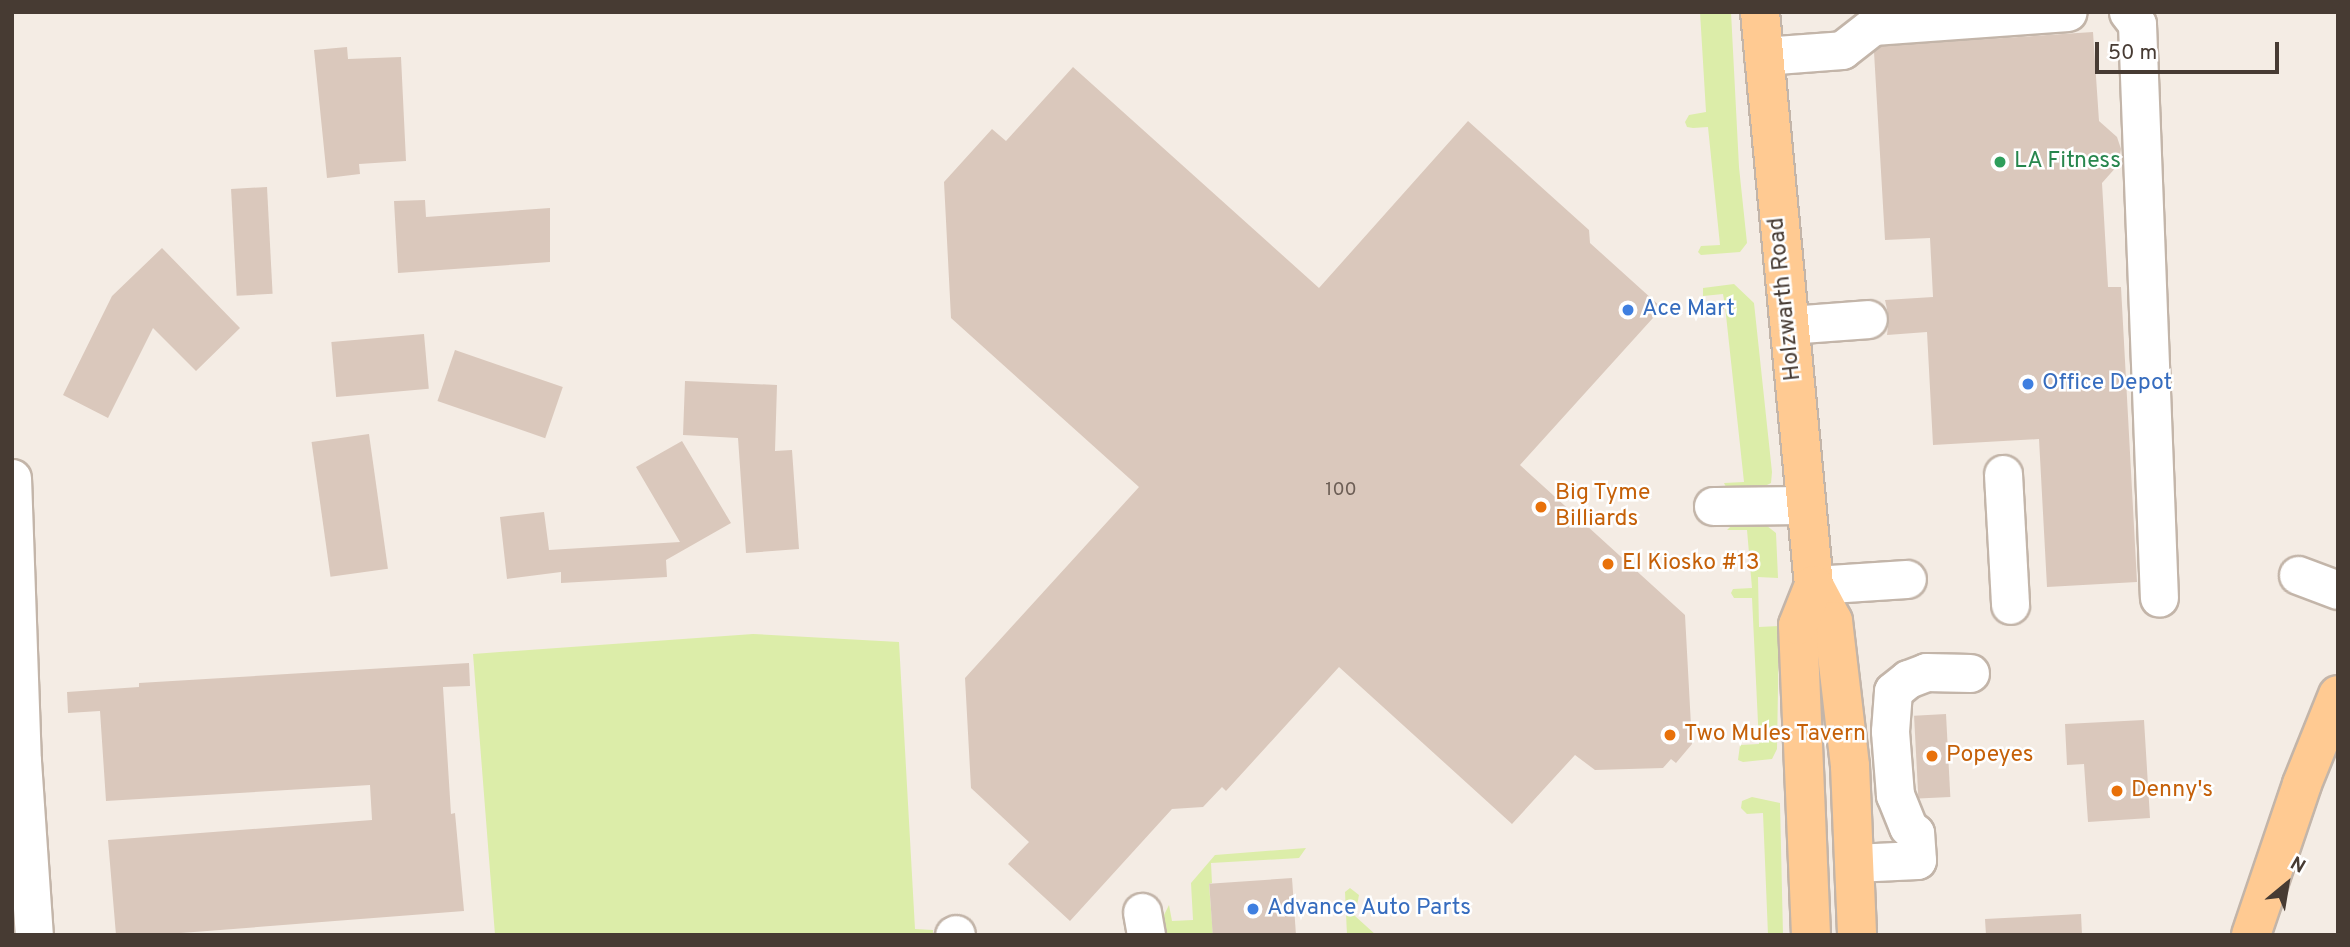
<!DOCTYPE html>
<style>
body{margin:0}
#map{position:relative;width:2350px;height:947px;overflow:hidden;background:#f4ece4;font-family:Overpass,sans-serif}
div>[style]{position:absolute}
.green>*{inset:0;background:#dceda9}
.building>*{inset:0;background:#dac8bc;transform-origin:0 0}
.path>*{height:4.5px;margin-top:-2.25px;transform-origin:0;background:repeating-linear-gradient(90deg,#c4aa96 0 3.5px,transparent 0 7px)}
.roads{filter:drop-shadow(2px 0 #c3b5a9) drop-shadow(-2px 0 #c3b5a9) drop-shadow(0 2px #c3b5a9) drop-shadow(0 -2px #c3b5a9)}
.minor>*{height:37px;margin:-18.5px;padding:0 18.5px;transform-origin:18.5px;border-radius:18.5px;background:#fff}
.major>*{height:38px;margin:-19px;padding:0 19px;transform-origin:19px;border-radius:19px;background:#ffca92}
.dots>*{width:19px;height:19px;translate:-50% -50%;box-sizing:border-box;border:4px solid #fff;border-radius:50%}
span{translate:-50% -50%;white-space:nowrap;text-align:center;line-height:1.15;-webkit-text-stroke:5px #fff;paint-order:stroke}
.number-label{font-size:19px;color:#6c5e55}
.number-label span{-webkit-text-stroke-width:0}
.leisure-label{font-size:23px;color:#27864d}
.left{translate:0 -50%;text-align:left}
.street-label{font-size:23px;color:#473b33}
.shop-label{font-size:23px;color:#366cbe}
.food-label{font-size:23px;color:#c56008}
.frame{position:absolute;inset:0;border:14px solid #473b33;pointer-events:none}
.north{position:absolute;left:2252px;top:849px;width:70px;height:70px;-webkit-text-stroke:5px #fff;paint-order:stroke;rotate:30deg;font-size:19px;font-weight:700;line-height:28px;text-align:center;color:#473b33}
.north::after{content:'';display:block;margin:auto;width:24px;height:32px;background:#473b33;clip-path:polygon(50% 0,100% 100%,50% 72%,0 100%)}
.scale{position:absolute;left:2095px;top:42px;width:184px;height:32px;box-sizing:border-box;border:4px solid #473b33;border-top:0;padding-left:9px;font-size:21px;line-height:24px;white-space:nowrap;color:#473b33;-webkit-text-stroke:5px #fff;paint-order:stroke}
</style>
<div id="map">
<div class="green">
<div style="clip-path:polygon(1700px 12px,1731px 12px,1739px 167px,1747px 243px,1740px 252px,1701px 255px,1698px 252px,1701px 246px,1720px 245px,1708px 127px,1693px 128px,1687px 127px,1685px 122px,1689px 115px,1706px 112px)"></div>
<div style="clip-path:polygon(1734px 284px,1754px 303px,1772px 472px,1771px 483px,1761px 488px,1727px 489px,1724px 483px,1744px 482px,1725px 306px,1723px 294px,1703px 296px,1703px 288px)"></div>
<div style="clip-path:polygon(1762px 522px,1776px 533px,1778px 578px,1758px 577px,1759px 627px,1779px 626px,1777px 749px,1772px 759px,1743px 762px,1738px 760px,1740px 745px,1759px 744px,1752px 598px,1734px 598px,1731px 593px,1733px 589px,1752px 588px,1747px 530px,1727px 530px,1733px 524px)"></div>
<div style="clip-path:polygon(753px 634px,899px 642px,915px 929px,933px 930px,933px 935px,495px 935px,473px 654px)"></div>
<div style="clip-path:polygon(1752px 797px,1780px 803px,1783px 935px,1768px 935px,1763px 813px,1747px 814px,1741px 808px,1742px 801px)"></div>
<div style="clip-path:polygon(1306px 848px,1299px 858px,1211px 863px,1212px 883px,1209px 884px,1213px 935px,1161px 935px,1160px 923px,1169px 905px,1172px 921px,1193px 920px,1191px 883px,1215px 855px)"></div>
<div style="clip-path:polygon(1350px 888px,1359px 895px,1355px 916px,1376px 935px,1347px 935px,1345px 892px)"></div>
</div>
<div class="building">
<div style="clip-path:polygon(2093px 32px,2099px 121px,2117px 137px,2121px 149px,2118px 165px,2102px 183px,2108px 287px,2121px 287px,2137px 582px,2047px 587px,2039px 439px,1933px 445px,1927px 332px,1887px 335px,1889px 318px,1885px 300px,1933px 297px,1930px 238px,1885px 240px,1874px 52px,1881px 46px)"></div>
<div style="clip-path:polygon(347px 47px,348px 59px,401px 57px,406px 161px,359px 164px,360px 174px,327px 178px,314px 50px)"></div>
<div style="clip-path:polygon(1073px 67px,1319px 288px,1468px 121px,1589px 230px,1590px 243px,1662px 308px,1520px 465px,1685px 615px,1692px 744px,1676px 763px,1671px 759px,1663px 768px,1595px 770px,1575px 755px,1512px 824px,1339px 667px,1226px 791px,1222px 787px,1203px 807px,1172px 809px,1070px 921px,1008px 864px,1029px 842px,971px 788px,965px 678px,1139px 487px,951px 318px,944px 182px,992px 129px,1006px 141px)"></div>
<div style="left:267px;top:187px;width:107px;height:36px;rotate:87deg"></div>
<div style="clip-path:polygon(425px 200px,426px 217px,550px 208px,550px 262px,398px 273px,394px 201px)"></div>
<div style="clip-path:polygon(162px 248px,240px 328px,196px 371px,153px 328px,108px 418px,63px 395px,112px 296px)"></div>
<div style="left:424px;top:334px;width:55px;height:93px;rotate:85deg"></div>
<div style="left:455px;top:350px;width:114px;height:54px;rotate:19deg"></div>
<div style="clip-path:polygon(685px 381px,777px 385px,775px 451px,792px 450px,799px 549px,746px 553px,738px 438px,683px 435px)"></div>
<div style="left:369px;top:434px;width:136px;height:58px;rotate:82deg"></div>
<div style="clip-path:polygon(682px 441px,731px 523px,666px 560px,667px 577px,561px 583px,561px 572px,507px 579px,500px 517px,544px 512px,549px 550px,680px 542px,636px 467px)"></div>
<div style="clip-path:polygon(469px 663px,470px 686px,443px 687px,451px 814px,455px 813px,464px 911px,155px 935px,116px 935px,108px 840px,372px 820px,370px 785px,106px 801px,100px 711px,68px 713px,67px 692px,139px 687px,139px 683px)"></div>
<div style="left:1946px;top:714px;width:83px;height:32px;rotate:87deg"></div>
<div style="clip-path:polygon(2144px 720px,2150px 818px,2088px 822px,2084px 764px,2067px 765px,2065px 724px)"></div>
<div style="left:1292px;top:878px;width:57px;height:83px;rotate:86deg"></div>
<div style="clip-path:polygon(2081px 914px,2082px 935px,1986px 935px,1985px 919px)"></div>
</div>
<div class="path">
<div style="left:1706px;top:308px;width:19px;rotate:-6deg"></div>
</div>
<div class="roads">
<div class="minor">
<div style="left:2128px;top:12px;width:15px;rotate:53deg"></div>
<div style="left:2137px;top:24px;width:574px;rotate:87.81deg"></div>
<div style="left:1763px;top:56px;width:79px;rotate:-4.3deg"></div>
<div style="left:1842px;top:50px;width:39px;rotate:-38deg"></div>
<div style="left:1873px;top:26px;width:195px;rotate:-4.1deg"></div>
<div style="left:1789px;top:325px;width:79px;rotate:-4.3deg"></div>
<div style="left:2003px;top:474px;width:131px;rotate:86.9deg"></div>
<div style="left:12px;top:478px;width:283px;rotate:88deg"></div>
<div style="left:22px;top:761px;width:174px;rotate:86.1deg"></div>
<div style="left:1713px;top:506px;width:93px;rotate:-0.6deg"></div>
<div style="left:2298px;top:575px;width:43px;rotate:20.6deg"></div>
<div style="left:1814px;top:585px;width:93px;rotate:-3.7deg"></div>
<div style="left:1854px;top:863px;width:63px;rotate:-2.7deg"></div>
<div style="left:1917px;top:860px;width:27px;rotate:-94deg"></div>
<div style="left:1915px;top:833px;width:9px;rotate:-139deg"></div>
<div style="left:1908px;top:827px;width:35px;rotate:-112deg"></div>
<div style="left:1895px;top:795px;width:64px;rotate:-94.5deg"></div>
<div style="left:1890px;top:731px;width:40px;rotate:-85.7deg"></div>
<div style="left:1893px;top:691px;width:19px;rotate:-39deg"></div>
<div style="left:1908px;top:679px;width:19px;rotate:-21deg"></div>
<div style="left:1926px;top:672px;width:44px;rotate:1.3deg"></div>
<div style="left:1142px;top:912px;width:23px;rotate:80deg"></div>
<div style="left:954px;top:935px;width:2px;rotate:-27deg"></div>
</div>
<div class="major">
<div style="left:1760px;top:12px;width:576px;rotate:84.62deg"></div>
<div style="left:1814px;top:585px;width:41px;rotate:62.2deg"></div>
<div style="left:1833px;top:621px;width:146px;rotate:83.3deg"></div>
<div style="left:1850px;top:766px;width:169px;rotate:87.6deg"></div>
<div style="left:1811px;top:935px;width:310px;rotate:-92.4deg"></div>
<div style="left:1798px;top:625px;width:43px;rotate:-68.2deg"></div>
<div style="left:2251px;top:935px;width:159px;rotate:-71.3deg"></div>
<div style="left:2302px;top:784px;width:96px;rotate:-68deg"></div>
</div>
</div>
<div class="dots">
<div style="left:2000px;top:162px;background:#2e9e5b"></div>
<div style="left:1628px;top:310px;background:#3f7fe0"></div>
<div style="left:2028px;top:384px;background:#3f7fe0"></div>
<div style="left:1541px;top:507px;background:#e8710a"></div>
<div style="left:1608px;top:564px;background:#e8710a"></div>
<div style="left:1670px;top:735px;background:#e8710a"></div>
<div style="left:1932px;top:756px;background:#e8710a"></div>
<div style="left:2117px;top:791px;background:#e8710a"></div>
<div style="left:1253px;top:909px;background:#3f7fe0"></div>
</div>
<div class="number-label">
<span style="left:1341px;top:491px">100</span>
</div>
<div class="leisure-label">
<span class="left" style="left:2014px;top:162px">LA Fitness</span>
</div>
<div class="street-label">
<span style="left:1786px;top:299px;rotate:-96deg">Holzwarth Road</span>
</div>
<div class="shop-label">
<span class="left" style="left:1642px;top:310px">Ace Mart</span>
<span class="left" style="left:2042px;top:384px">Office Depot</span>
<span class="left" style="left:1267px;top:909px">Advance Auto Parts</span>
</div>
<div class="food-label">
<span class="left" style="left:1555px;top:507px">Big Tyme<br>Billiards</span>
<span class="left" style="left:1622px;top:564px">El Kiosko #13</span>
<span class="left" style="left:1684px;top:735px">Two Mules Tavern</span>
<span class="left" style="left:1946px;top:756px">Popeyes</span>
<span class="left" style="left:2131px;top:791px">Denny's</span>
</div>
<div class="frame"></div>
<div class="north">N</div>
<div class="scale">50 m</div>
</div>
